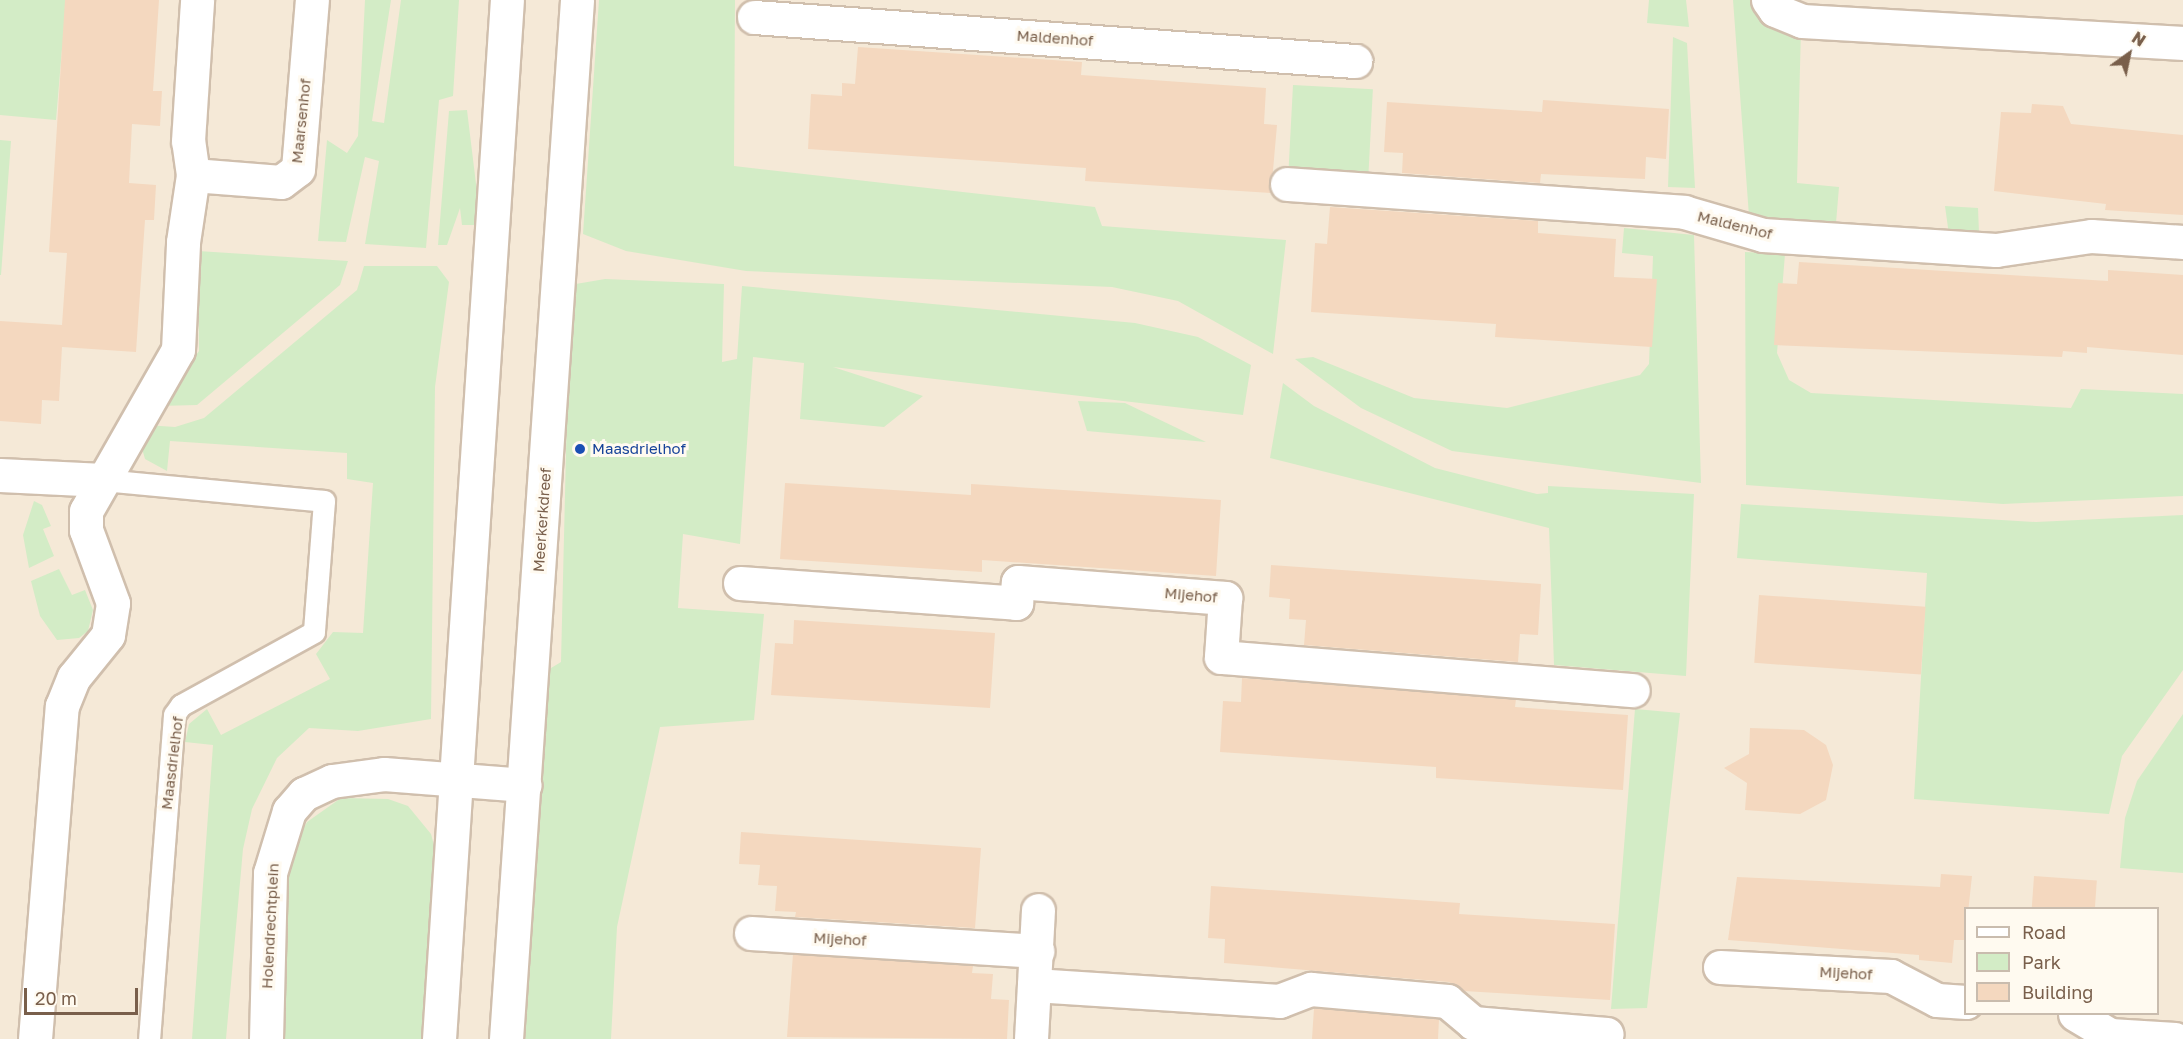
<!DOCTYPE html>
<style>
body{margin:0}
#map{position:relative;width:2183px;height:1039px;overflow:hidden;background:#fdf7e9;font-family:"Golos Text",sans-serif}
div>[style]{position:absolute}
.residential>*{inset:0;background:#f5e9d7}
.green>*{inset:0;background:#d3ecc6;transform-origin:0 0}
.building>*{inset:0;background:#f4d8bf;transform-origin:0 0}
.roads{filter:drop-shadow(2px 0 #d0bfad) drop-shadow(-2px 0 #d0bfad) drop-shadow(0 2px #d0bfad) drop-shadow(0 -2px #d0bfad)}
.lane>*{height:21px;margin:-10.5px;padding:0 10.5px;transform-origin:10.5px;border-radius:10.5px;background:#fff}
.street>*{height:33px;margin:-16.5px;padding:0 16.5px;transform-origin:16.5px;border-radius:16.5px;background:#fff}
.secondary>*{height:33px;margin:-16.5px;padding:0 16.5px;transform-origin:16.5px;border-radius:16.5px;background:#fff}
.dots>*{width:16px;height:16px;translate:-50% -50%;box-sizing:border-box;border:3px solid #fffaf0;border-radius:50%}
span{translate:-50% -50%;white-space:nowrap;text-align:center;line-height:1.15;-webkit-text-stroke:6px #fffaf0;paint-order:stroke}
.street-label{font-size:15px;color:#795f4b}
.transit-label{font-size:15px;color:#164399}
.left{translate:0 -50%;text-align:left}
.legend{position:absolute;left:1964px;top:907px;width:195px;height:108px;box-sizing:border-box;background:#fffaf0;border:2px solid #c9bcae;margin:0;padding:8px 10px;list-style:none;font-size:18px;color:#795f4b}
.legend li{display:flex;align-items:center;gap:12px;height:30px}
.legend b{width:30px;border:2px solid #c9bcae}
.north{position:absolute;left:2099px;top:24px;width:60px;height:60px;-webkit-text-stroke:4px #fffaf0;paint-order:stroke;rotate:33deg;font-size:16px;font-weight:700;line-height:24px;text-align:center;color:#795f4b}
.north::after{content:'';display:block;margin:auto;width:21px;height:27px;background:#795f4b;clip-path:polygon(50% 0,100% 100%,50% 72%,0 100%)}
.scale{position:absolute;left:24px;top:988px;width:114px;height:27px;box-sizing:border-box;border:3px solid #795f4b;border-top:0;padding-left:8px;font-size:18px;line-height:21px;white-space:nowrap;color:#795f4b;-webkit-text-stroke:4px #fffaf0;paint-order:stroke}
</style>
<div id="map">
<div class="residential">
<div style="clip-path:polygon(evenodd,0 0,2183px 0,2183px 1039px,0 1039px,0 0,1966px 908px,2158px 908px,2158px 1014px,1966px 1014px,1966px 908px)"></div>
</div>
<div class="green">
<div style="clip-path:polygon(0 0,88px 0,62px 49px,56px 120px,0 115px)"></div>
<div style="clip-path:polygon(365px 0,391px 0,372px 121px,384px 123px,401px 0,459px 0,453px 96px,439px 100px,426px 248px,365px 244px,379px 161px,365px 157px,346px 242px,318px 241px,327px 140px,347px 153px,358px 136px)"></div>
<div style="clip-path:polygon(599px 0,735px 0,734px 166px,1095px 207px,1102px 226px,1286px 240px,1273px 354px,1178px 301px,1112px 287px,746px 271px,626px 251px,583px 234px)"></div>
<div style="clip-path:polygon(1649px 0,1686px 0,1689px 27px,1647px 23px)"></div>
<div style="clip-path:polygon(1733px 0,1756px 0,1801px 29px,1797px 183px,1839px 187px,1836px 223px,1749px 216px)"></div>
<div style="clip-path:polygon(1673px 37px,1687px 43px,1695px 188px,1668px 187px)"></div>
<div style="left:1293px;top:85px;width:80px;height:86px;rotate:3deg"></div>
<div style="clip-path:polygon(467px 110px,481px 225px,462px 225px,460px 208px,447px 245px,438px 245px,449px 111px)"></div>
<div style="clip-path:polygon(0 140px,11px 141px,1px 275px,0 275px)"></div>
<div style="clip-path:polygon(1945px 206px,1978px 208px,1979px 233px,1949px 235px)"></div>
<div style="clip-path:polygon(1624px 228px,1694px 235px,1701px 483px,1452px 451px,1361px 408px,1295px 359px,1313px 357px,1414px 398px,1507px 408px,1640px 375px,1649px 364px,1653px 256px,1622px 253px)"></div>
<div style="clip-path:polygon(198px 251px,348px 261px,340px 285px,197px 405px,158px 406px,199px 351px)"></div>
<div style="clip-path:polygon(1745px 252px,1785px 254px,1777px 353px,1789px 380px,1811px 393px,2071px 408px,2081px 389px,2183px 394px,2183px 496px,2003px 504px,1746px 485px)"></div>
<div style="clip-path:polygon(364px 266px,437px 266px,449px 282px,435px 387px,431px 719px,358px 731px,309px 728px,277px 758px,252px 809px,243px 849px,226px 1039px,192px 1039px,213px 745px,185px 742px,189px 724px,207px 709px,221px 735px,330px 679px,316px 654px,333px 632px,363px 633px,373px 483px,347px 479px,347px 453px,170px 441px,167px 471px,145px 459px,141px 445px,146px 425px,175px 427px,204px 418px,357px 290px)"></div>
<div style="clip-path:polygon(605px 279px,724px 284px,722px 362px,737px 359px,742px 286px,1135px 323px,1198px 337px,1251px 365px,1243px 415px,833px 367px,923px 396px,884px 427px,800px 419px,804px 363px,753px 357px,740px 544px,683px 534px,678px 608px,764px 614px,754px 720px,660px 727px,617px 927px,611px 1039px,519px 1039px,546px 671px,561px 662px,570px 285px)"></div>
<div style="clip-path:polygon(1283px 383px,1314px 406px,1435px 468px,1537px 494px,1548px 493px,1548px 486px,1694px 494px,1686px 676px,1554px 665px,1549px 528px,1270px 458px)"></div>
<div style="clip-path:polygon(1078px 401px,1125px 403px,1206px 442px,1087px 431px)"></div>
<div style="clip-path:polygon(34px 501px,42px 505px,51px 526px,43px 529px,54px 556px,29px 568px,23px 535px)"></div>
<div style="clip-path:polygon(1741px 504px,2036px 522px,2183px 515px,2183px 670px,2122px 756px,2109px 814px,1914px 799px,1927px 573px,1737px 558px)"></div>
<div style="clip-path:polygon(59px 569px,72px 595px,85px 590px,93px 610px,88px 631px,79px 638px,57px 640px,40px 616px,31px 581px)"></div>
<div style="clip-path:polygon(1635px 709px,1680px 713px,1647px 1008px,1611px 1009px)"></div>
<div style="clip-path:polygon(2183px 714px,2183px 873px,2120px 868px,2125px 818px,2137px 781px)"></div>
<div style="clip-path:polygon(341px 798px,388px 799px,408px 806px,431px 834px,435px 849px,424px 1039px,281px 1039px,290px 851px,307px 822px)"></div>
</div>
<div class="building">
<div style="clip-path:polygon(65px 0,159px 0,153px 91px,162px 91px,160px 126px,132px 124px,129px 183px,156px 185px,154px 220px,145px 220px,136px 352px,62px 347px,59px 401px,42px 400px,41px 424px,0 421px,0 321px,62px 325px,67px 253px,49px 252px)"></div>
<div style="clip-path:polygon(858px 47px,1082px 62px,1081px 75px,1266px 88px,1264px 124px,1277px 125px,1271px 193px,1085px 181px,1086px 168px,808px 149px,811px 94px,842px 96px,842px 83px,855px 84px)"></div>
<div style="clip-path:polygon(1543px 100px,1669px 109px,1666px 159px,1646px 157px,1645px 179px,1541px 174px,1540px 183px,1402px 173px,1403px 153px,1384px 152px,1387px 102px,1542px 112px)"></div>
<div style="clip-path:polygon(2032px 104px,2063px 106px,2071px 124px,2183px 135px,2183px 215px,2105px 210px,2106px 204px,1994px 191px,2001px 112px,2031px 113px)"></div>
<div style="clip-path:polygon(1330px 207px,1538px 221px,1538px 233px,1616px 239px,1614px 277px,1657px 279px,1652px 347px,1495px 337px,1496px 324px,1311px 312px,1315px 243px,1327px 244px)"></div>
<div style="clip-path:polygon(1799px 262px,2108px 281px,2108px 270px,2183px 275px,2183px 355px,2087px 347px,2087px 353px,2063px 351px,2062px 357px,1774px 345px,1778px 283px,1797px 284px)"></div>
<div style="clip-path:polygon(785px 483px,971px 495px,971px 484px,1221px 500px,1216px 576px,982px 560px,982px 572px,780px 559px)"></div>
<div style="clip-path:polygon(1271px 565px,1541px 584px,1538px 635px,1520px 634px,1518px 662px,1304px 645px,1306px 620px,1289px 619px,1290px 599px,1269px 597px)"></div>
<div style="left:1759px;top:595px;width:167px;height:68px;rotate:4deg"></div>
<div style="clip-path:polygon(794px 620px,995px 633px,990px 708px,771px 695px,775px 643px,793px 644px)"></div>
<div style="clip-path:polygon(1242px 678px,1516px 699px,1515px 707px,1628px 715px,1623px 790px,1436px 778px,1436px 767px,1220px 752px,1223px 701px,1241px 702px)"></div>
<div style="clip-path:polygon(1750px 728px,1804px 730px,1826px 745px,1833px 765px,1826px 800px,1800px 814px,1745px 810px,1747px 783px,1724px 768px,1749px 754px)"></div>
<div style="clip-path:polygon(741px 832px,981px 848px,975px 928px,795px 917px,796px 912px,775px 911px,777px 886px,758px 885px,760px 865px,739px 864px)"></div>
<div style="clip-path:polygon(1941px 874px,1972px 876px,1965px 940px,1954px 940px,1952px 963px,1919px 960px,1919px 955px,1728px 940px,1737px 877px,1940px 887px)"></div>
<div style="left:2034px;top:876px;width:63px;height:33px;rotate:4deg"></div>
<div style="clip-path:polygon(1211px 886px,1460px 903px,1459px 914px,1615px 924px,1610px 1000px,1464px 991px,1449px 982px,1224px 963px,1225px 939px,1208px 938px)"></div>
<div style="clip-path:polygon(793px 954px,973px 966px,972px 973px,993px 974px,991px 999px,1009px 1000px,1007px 1039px,787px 1037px)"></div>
<div style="clip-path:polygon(1314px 1008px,1439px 1019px,1438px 1039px,1312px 1039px)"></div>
</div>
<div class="roads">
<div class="lane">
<div style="left:103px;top:480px;width:222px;rotate:5.4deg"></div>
<div style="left:324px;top:501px;width:131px;rotate:94.4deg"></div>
<div style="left:314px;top:632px;width:152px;rotate:151.2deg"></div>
<div style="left:181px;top:705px;width:12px;rotate:125deg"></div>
<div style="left:174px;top:715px;width:325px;rotate:94.4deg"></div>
</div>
<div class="street">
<div style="left:1768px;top:0;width:12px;rotate:55deg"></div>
<div style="left:1775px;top:10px;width:29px;rotate:22deg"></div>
<div style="left:1802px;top:21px;width:382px;rotate:3.3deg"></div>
<div style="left:754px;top:17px;width:603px;rotate:4.19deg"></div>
<div style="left:193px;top:175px;width:88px;rotate:4.5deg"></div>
<div style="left:281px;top:182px;width:21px;rotate:-37deg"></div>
<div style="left:298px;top:169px;width:170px;rotate:-85.3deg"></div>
<div style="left:1287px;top:184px;width:398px;rotate:4deg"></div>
<div style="left:1684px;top:212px;width:82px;rotate:16.2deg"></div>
<div style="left:1763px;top:235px;width:233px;rotate:3.7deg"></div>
<div style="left:1996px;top:250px;width:96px;rotate:-8.4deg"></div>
<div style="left:2091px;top:236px;width:92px;rotate:3.7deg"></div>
<div style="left:0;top:475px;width:103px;rotate:2.8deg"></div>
<div style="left:740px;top:583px;width:277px;rotate:4.1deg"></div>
<div style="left:1016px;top:603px;width:21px;rotate:-85deg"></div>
<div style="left:1018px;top:582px;width:208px;rotate:4.4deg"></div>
<div style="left:1225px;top:598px;width:59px;rotate:93.9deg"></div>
<div style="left:1221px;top:657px;width:413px;rotate:4.6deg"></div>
<div style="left:751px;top:933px;width:287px;rotate:3.6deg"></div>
<div style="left:1720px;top:967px;width:171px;rotate:3deg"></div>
<div style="left:1891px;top:976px;width:52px;rotate:27.6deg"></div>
<div style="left:1937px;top:1000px;width:29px;rotate:4deg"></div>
<div style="left:1034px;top:985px;width:246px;rotate:3.7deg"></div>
<div style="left:1279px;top:1001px;width:34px;rotate:-21deg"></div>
<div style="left:1311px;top:989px;width:137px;rotate:5deg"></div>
<div style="left:1447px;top:1001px;width:34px;rotate:40deg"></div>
<div style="left:1473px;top:1023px;width:134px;rotate:4.7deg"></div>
<div style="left:2075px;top:1014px;width:41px;rotate:31deg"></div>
<div style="left:2110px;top:1035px;width:65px;rotate:3.5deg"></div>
<div style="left:35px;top:1039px;width:334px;rotate:-85.4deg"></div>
<div style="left:62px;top:706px;width:31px;rotate:-68deg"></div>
<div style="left:74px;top:677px;width:54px;rotate:-51deg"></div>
<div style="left:108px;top:635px;width:32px;rotate:-81deg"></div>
<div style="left:113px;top:603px;width:78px;rotate:-110.3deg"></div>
<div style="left:86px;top:530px;width:19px;rotate:-90deg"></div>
<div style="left:86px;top:511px;width:185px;rotate:-60.3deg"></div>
<div style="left:178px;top:350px;width:108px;rotate:-87.3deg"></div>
<div style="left:183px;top:242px;width:68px;rotate:-81.5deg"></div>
<div style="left:193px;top:175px;width:34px;rotate:-98deg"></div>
<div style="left:188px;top:141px;width:141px;rotate:-86.3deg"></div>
<div style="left:266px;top:1039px;width:166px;rotate:-88.6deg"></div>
<div style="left:270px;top:873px;width:65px;rotate:-73deg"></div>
<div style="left:289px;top:811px;width:23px;rotate:-49deg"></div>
<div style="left:304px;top:794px;width:31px;rotate:-25deg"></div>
<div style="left:332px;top:781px;width:52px;rotate:-7.7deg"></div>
<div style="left:384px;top:774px;width:141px;rotate:4.5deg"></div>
<div style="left:1031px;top:1039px;width:129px;rotate:-86.9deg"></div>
</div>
<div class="secondary">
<div style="left:439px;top:1039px;width:1041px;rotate:-86.26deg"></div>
<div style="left:506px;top:1039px;width:1041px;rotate:-86.09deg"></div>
</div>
</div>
<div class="dots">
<div style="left:580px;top:449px;background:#1a4fb4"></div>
</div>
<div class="street-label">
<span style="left:1055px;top:38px;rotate:4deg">Maldenhof</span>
<span style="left:301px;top:121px;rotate:-84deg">Maarsenhof</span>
<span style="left:1735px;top:225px;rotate:14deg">Maldenhof</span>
<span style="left:542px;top:520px;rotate:-86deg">Meerkerkdreef</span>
<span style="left:1191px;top:595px;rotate:5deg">Mijehof</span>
<span style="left:172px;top:763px;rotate:-83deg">Maasdrielhof</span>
<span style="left:270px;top:926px;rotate:-87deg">Holendrechtplein</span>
<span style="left:840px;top:939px;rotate:3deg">Mijehof</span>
<span style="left:1846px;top:973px;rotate:3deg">Mijehof</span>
</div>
<div class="transit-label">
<span class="left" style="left:592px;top:449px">Maasdrielhof</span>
</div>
<ul class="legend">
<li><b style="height:8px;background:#fff"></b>Road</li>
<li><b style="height:16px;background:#d3ecc6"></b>Park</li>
<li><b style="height:16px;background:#f4d8bf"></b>Building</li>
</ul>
<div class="north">N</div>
<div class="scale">20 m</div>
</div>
